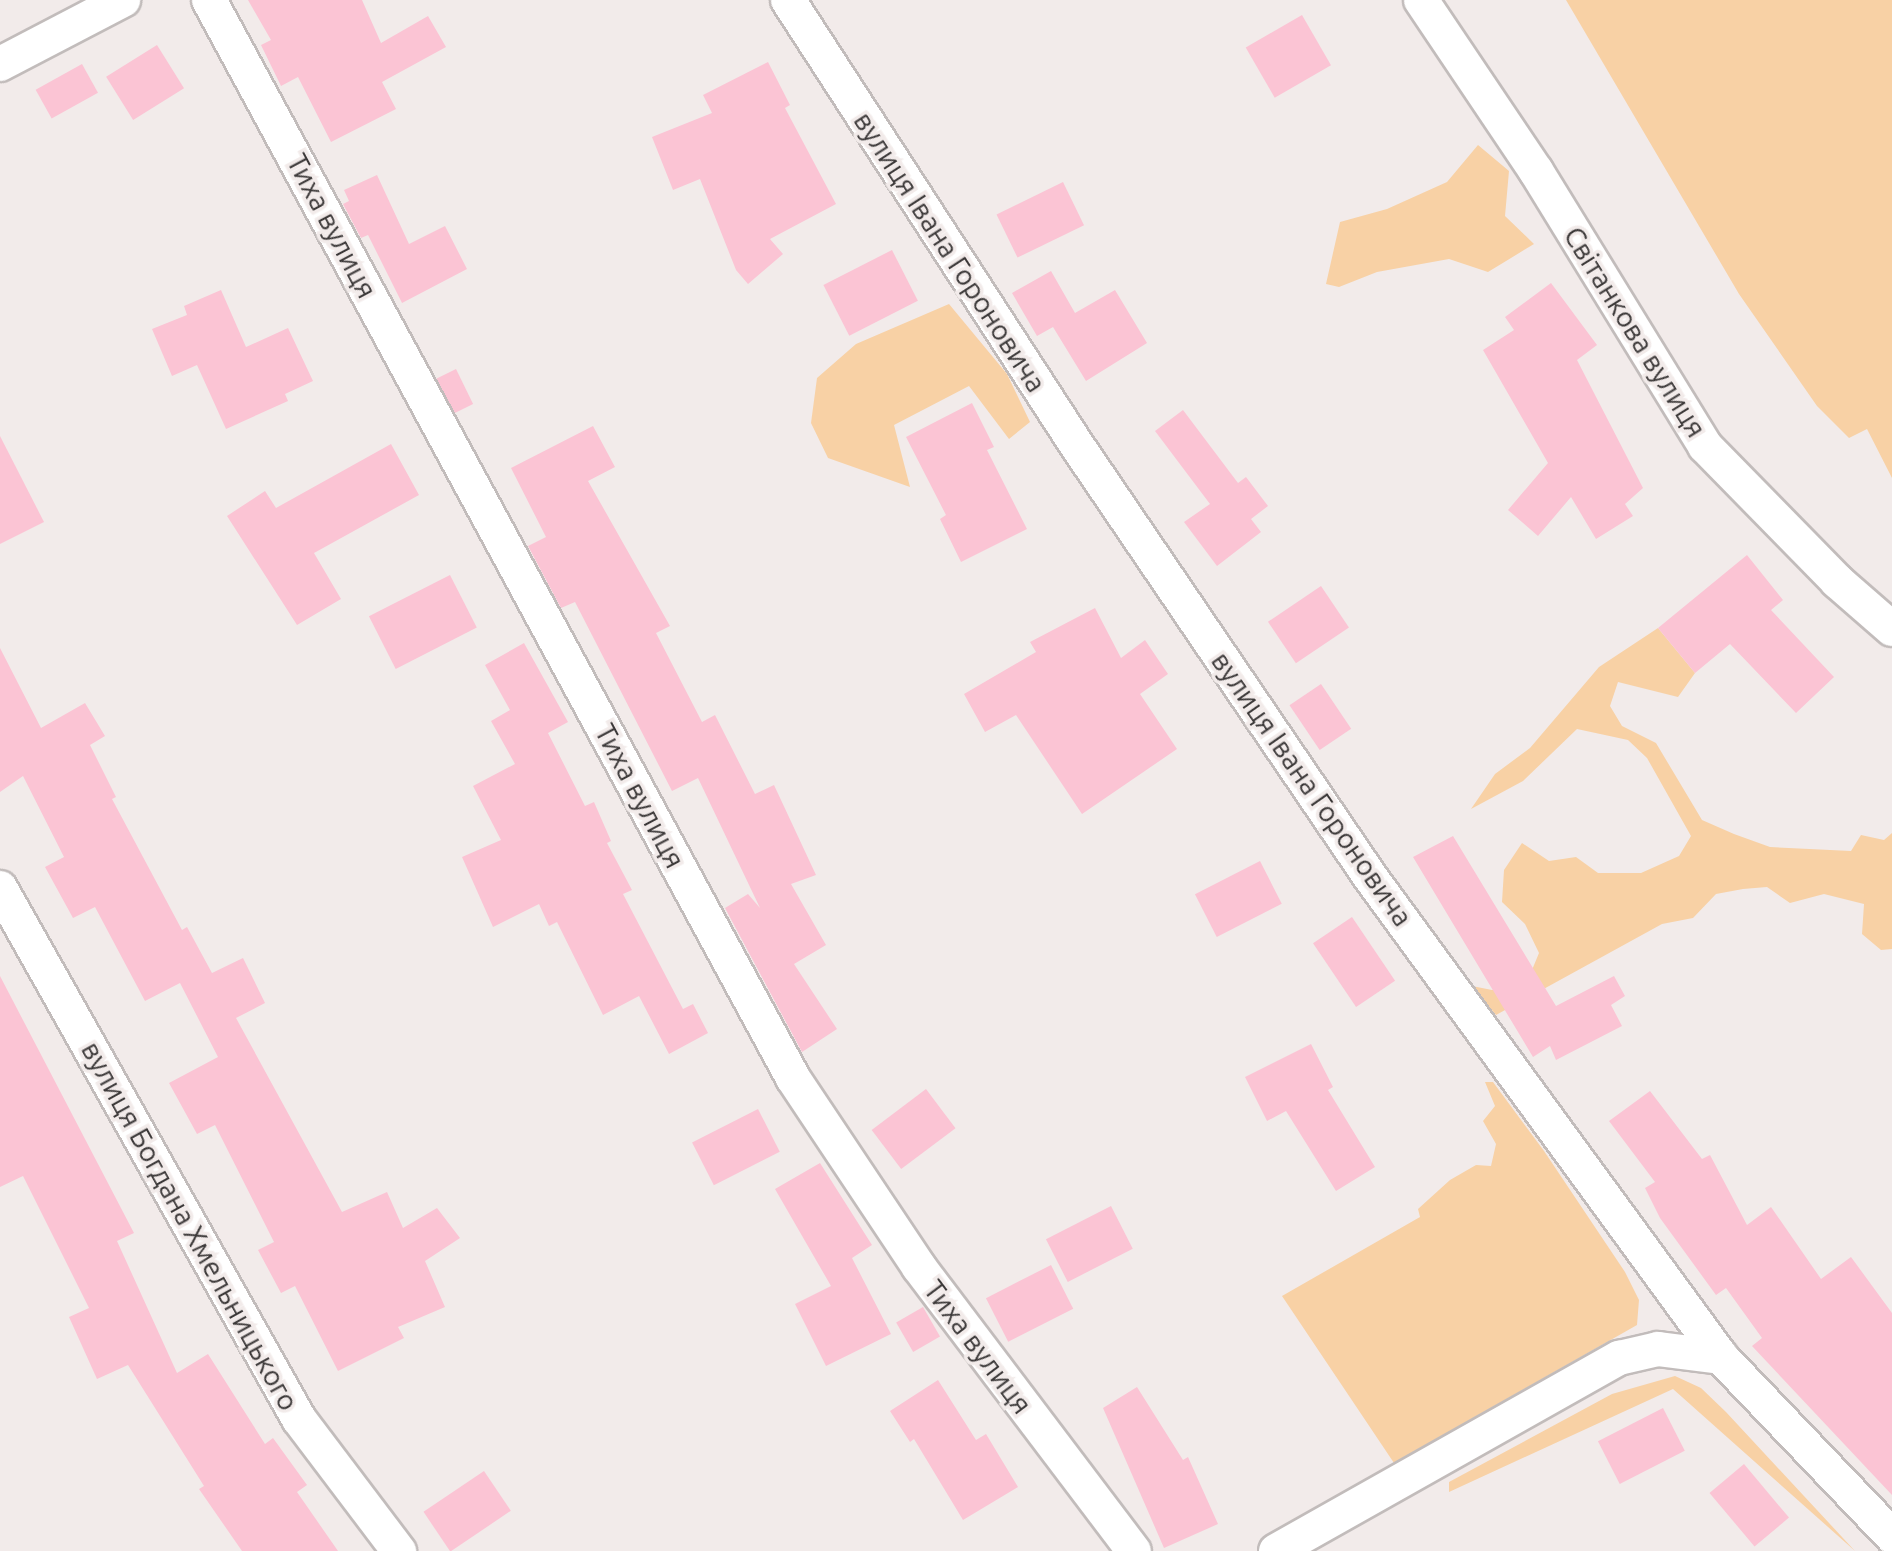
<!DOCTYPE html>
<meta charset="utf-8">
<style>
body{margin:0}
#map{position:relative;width:1892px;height:1551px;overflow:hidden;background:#f2ebea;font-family:Ubuntu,sans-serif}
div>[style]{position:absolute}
.green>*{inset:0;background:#f8d1a5}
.building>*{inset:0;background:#fbc4d4;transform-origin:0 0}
.roads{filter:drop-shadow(2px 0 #c2bcbb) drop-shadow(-2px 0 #c2bcbb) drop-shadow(0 2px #c2bcbb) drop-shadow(0 -2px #c2bcbb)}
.minor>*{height:34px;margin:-17px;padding:0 17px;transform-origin:17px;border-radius:17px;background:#fff}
span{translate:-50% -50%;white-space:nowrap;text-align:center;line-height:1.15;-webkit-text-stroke:7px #f2ebea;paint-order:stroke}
.street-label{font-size:28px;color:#3b3838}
</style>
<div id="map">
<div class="green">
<div style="clip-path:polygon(1566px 0,1892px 0,1892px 478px,1867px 429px,1849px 438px,1817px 406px,1739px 294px)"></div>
<div style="clip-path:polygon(1478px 145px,1509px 171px,1505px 216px,1534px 244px,1488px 272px,1449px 259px,1377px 272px,1339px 287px,1326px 284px,1340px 222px,1387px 209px,1447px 182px)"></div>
<div style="clip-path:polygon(949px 304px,1007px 374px,1030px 422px,1009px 439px,969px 386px,894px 425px,910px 487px,828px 458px,811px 423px,817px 378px,856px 344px)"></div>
<div style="clip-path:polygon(1658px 628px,1695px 673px,1678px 697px,1618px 682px,1610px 706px,1622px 726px,1656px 743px,1702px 820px,1734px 834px,1770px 847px,1851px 851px,1861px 835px,1884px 840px,1892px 833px,1892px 949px,1881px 950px,1862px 934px,1864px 904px,1824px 894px,1790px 903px,1767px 887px,1743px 889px,1716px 894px,1693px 918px,1662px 924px,1496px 1015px,1472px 986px,1492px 990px,1527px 982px,1539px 953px,1525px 924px,1502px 902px,1504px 870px,1522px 843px,1549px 861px,1576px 857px,1598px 873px,1641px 873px,1679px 856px,1691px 836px,1647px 758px,1628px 740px,1577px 729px,1523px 781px,1471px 809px,1495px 774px,1530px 748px,1599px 667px)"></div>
<div style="clip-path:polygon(1485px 1082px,1493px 1082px,1544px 1151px,1625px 1272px,1639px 1300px,1637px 1325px,1394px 1463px,1282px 1296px,1420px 1217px,1418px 1209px,1450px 1180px,1476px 1165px,1491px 1166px,1496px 1144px,1483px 1121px,1495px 1106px)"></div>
<div style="clip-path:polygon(1675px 1376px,1701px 1388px,1726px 1412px,1855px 1551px,1673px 1389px,1449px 1492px,1449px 1482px,1612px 1394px)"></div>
</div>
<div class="building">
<div style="clip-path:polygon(248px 0,362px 0,381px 43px,428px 16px,446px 47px,382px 82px,396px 109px,331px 142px,298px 77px,281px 86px,261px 45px,271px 40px)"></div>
<div style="left:1302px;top:15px;width:58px;height:65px;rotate:60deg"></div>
<div style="left:157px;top:45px;width:51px;height:60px;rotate:58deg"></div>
<div style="clip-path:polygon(768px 62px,790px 105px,785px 108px,836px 204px,770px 239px,783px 254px,748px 284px,736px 270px,700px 179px,673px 190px,652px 137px,712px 113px,703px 95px)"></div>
<div style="left:82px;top:64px;width:33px;height:53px;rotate:61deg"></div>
<div style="clip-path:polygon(377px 175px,409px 244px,445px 226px,467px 269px,402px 303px,368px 235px,361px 238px,343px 204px,349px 201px,344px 190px)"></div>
<div style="left:1063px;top:182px;width:48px;height:74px;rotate:64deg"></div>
<div style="left:892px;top:250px;width:57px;height:77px;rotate:63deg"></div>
<div style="clip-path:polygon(1051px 271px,1075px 313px,1115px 290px,1147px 343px,1086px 381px,1053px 327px,1037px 336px,1012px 293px)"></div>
<div style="clip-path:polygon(1551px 283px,1597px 345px,1577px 360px,1643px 488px,1625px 504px,1633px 516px,1596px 539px,1571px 497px,1538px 536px,1508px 510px,1548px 463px,1483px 350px,1514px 330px,1505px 317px)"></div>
<div style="clip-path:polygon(221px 290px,246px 347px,288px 328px,313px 381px,285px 394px,288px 401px,226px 429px,197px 365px,172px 376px,152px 329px,187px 315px,184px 306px)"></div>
<div style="left:456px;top:369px;width:39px;height:22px;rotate:64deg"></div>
<div style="clip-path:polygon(972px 403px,994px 447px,987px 450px,1027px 529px,961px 562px,940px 519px,946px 515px,906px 437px)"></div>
<div style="clip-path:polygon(1183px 410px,1238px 483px,1246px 477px,1268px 506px,1251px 519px,1261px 532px,1217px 566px,1184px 522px,1210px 504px,1155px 431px)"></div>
<div style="clip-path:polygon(593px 426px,615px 467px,588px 481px,670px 626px,656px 633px,702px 722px,715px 715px,755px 794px,774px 785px,816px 875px,791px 884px,826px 945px,794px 964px,837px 1029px,802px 1052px,725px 908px,748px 894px,760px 908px,698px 778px,672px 791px,575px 602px,561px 608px,528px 546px,546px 537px,511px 468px)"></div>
<div style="clip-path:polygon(0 436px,44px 522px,0 544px)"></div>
<div style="clip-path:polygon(391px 444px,419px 495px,314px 553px,341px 599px,297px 625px,227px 516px,265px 491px,276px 508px)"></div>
<div style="clip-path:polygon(1747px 555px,1783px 600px,1771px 610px,1834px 677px,1796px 713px,1730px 644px,1695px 673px,1658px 628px)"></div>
<div style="left:450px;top:575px;width:59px;height:91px;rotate:63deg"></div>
<div style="left:1321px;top:586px;width:50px;height:64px;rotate:56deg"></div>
<div style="clip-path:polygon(1095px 608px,1121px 658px,1145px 640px,1168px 674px,1140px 694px,1177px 749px,1082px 814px,1016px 715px,985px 732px,964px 694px,1036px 652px,1030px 642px)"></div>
<div style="clip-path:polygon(524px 643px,568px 722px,548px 733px,585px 806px,594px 802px,611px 841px,607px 843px,632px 890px,623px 894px,683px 1009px,693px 1004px,708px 1033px,669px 1054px,639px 996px,603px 1015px,557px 922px,549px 926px,539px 904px,493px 927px,462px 857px,501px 840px,473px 786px,515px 764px,491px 721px,510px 710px,485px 665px)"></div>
<div style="clip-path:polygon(0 648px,41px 728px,85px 703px,105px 736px,90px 745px,116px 797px,112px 799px,182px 930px,187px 927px,212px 973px,243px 958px,265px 1003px,236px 1018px,342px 1212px,387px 1192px,403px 1228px,437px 1208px,460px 1238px,425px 1261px,445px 1307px,398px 1327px,404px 1338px,338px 1371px,295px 1286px,281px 1293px,258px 1250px,274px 1242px,215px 1125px,197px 1134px,169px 1083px,218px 1057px,180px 983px,145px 1001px,95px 907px,73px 918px,45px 867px,64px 857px,23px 776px,0 792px)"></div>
<div style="left:1321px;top:684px;width:54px;height:38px;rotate:56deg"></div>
<div style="clip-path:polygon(1453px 836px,1556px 1006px,1614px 976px,1625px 996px,1611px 1005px,1622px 1026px,1556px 1060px,1550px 1046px,1533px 1057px,1413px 857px)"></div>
<div style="left:1260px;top:861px;width:48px;height:73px;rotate:63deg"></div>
<div style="left:1352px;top:917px;width:77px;height:47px;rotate:56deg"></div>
<div style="clip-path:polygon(0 976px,134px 1233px,117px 1241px,177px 1373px,208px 1354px,265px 1444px,273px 1438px,307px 1485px,297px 1492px,338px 1551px,242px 1551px,199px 1489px,204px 1486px,128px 1365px,97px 1379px,69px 1317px,89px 1308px,23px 1176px,0 1187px)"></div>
<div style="clip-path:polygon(1311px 1044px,1333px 1087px,1328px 1090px,1375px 1167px,1336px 1191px,1286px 1111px,1267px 1121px,1245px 1077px)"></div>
<div style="left:926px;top:1089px;width:49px;height:68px;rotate:53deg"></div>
<div style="clip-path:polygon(1650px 1091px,1702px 1159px,1710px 1155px,1747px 1225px,1771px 1207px,1821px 1279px,1851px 1257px,1892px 1313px,1892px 1495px,1752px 1346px,1762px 1338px,1726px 1288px,1716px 1295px,1660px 1218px,1645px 1188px,1655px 1182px,1609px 1121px)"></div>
<div style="left:758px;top:1109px;width:48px;height:74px;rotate:63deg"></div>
<div style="clip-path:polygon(820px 1163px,872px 1245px,852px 1258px,891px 1334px,826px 1366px,795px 1304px,831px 1286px,775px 1189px)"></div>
<div style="left:1111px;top:1206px;width:48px;height:73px;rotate:63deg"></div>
<div style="left:1051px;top:1265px;width:49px;height:73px;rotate:63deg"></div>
<div style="left:923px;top:1307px;width:34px;height:31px;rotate:60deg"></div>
<div style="clip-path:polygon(938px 1380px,976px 1440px,986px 1434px,1018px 1487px,963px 1520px,914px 1439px,910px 1442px,890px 1411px)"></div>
<div style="clip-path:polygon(1137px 1387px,1183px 1460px,1188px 1457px,1218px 1524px,1164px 1548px,1103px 1408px)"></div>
<div style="left:1663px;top:1408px;width:48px;height:73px;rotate:63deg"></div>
<div style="left:1744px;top:1464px;width:70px;height:45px;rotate:50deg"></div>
<div style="left:484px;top:1471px;width:48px;height:73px;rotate:56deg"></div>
</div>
<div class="roads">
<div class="minor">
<div style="left:209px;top:0;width:1226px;rotate:61.55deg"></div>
<div style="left:793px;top:1078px;width:227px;rotate:56.3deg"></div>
<div style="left:919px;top:1267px;width:356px;rotate:52.9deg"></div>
<div style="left:788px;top:0;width:529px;rotate:57.03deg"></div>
<div style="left:1076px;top:444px;width:525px;rotate:55.8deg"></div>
<div style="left:1371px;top:878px;width:593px;rotate:53.84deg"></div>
<div style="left:1721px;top:1357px;width:248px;rotate:46.3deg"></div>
<div style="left:1421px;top:0;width:206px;rotate:56.1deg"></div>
<div style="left:1536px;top:171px;width:323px;rotate:58.4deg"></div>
<div style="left:1705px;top:446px;width:189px;rotate:45.6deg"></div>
<div style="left:1837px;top:581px;width:73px;rotate:41.1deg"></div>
<div style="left:0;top:64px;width:139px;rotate:-27.5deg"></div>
<div style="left:0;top:888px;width:609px;rotate:60.62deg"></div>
<div style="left:299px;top:1419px;width:166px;rotate:52.9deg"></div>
<div style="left:1276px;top:1551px;width:394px;rotate:-29.4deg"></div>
<div style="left:1619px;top:1358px;width:40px;rotate:-13deg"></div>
<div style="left:1658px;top:1349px;width:64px;rotate:7.2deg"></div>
</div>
</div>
<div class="street-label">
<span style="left:332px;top:226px;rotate:62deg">Тиха вулиця</span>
<span style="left:950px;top:252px;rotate:57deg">вулиця Івана Гороновича</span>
<span style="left:1635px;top:332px;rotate:58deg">Світанкова вулиця</span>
<span style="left:1312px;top:789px;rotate:55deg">вулиця Івана Гороновича</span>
<span style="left:640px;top:796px;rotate:62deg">Тиха вулиця</span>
<span style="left:190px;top:1226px;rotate:61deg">вулиця Богдана Хмельницького</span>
<span style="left:978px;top:1347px;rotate:53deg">Тиха вулиця</span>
</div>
</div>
